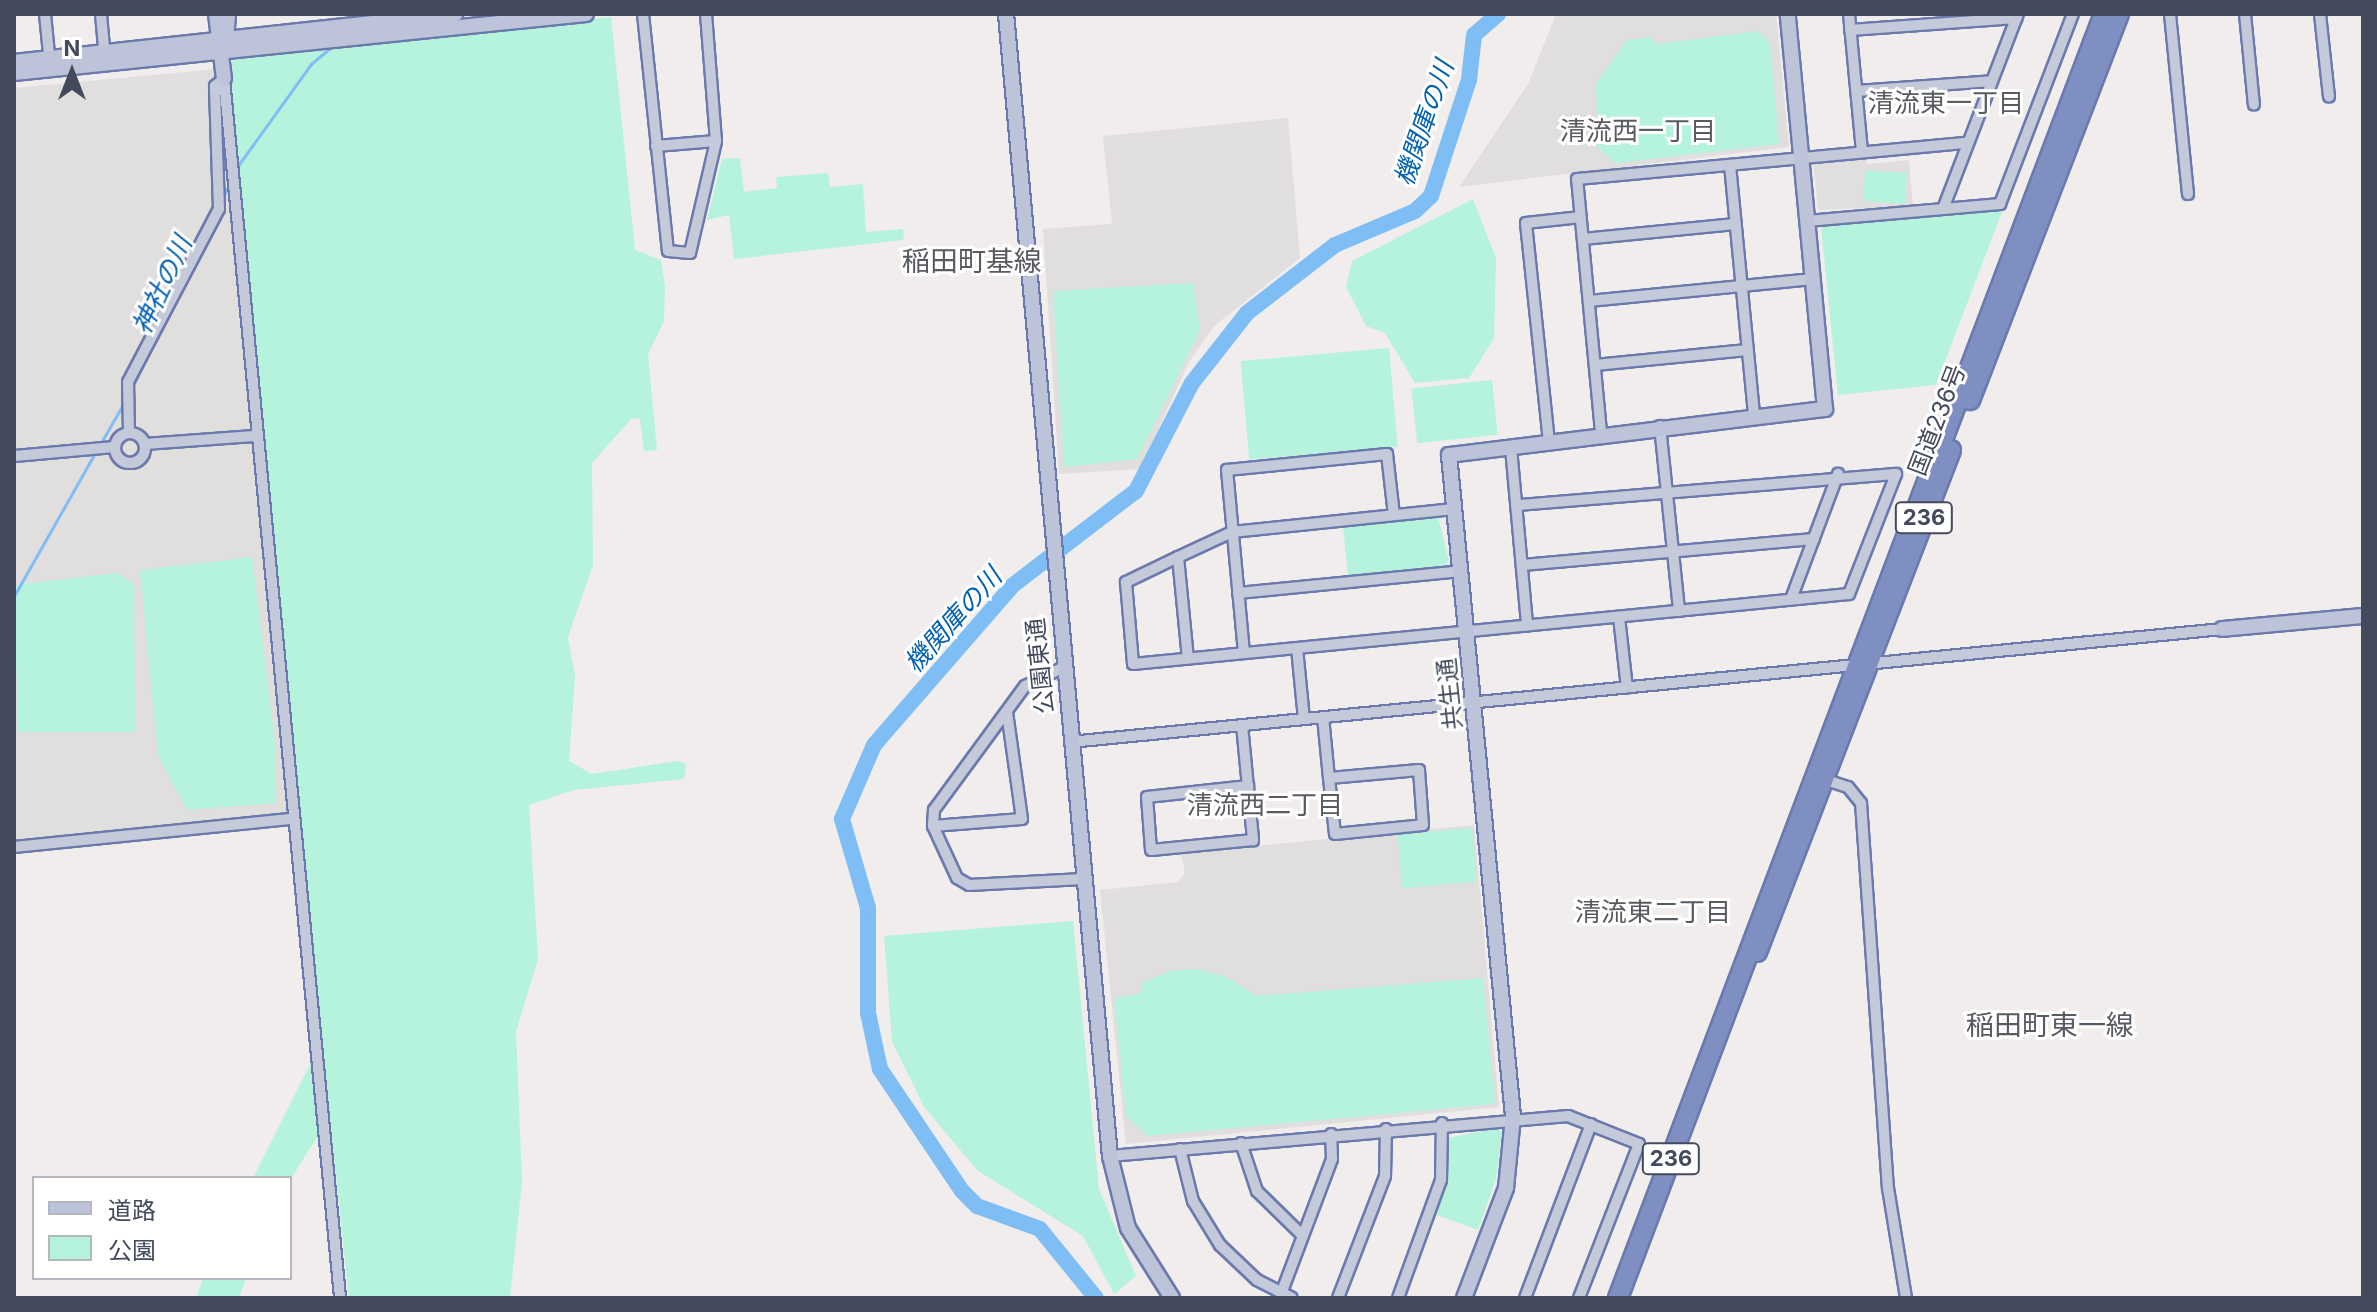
<!DOCTYPE html>
<meta charset="utf-8">
<style>
body{margin:0}
#map{position:relative;width:2377px;height:1312px;overflow:hidden;background:#f0edec;font-family:Inter,"Noto Sans JP",sans-serif}
div>[style]{position:absolute}
.education>*{inset:0;background:#e1dede}
.green>*{inset:0;background:#b5f3dc;transform-origin:0 0}
.stream>*{height:3px;margin:-1.5px;padding:0 1.5px;transform-origin:1.5px;border-radius:1.5px;background:#7ebef4}
.river>*{height:16px;margin:-8px;padding:0 8px;transform-origin:8px;border-radius:8px;background:#7ebef4}
.roads{filter:drop-shadow(2px 0 #6a7aad) drop-shadow(-2px 0 #6a7aad) drop-shadow(0 2px #6a7aad) drop-shadow(0 -2px #6a7aad)}
.street>*{height:10px;margin:-5px;padding:0 5px;transform-origin:5px;border-radius:5px;background:#c4cad9}
.street>.ring{margin:-5px;padding:0;box-sizing:content-box;background:none;border:10px solid #c4cad9;border-radius:50%}
.secondary>*{height:14px;margin:-7px;padding:0 7px;transform-origin:7px;border-radius:7px;background:#bdc3d8}
.highway>*{height:18px;margin:-9px;padding:0 9px;transform-origin:9px;border-radius:9px;background:#7f8fc1}
span{translate:-50% -50%;white-space:nowrap;text-align:center;line-height:1.15;-webkit-text-stroke:6px #fff;paint-order:stroke}
.shield-label span{padding:2px 6px;background:#fff;border:2px solid;border-radius:6px;-webkit-text-stroke-width:0}
.shield-label{font-size:22px;color:#434a5c;font-weight:700}
.street-label{font-size:24px;color:#434a5c}
.neighbourhood-label{font-size:26px;color:#595b62}
.water-label{font-size:26px;color:#0061b2;font-style:italic}
.quarter-label{font-size:28px;color:#595b62}
.frame{position:absolute;inset:0;border:16px solid #434a5c;pointer-events:none}
.legend{position:absolute;left:32px;top:1176px;width:260px;height:104px;box-sizing:border-box;background:#fff;border:2px solid #b4b7be;margin:0;padding:10px 14px;list-style:none;font-size:24px;color:#434a5c}
.legend li{display:flex;align-items:center;gap:16px;height:40px}
.legend b{width:40px;border:2px solid #b4b7be}
.north{position:absolute;left:32px;top:32px;width:80px;height:80px;-webkit-text-stroke:6px #fff;paint-order:stroke;rotate:0deg;font-size:22px;font-weight:700;line-height:32px;text-align:center;color:#434a5c}
.north::after{content:'';display:block;margin:auto;width:28px;height:36px;background:#434a5c;clip-path:polygon(50% 0,100% 100%,50% 72%,0 100%)}
</style>
<div id="map">
<div class="education">
<div style="clip-path:polygon(1556px 14px,1776px 14px,1789px 147px,1459px 187px,1528px 84px)"></div>
<div style="clip-path:polygon(228px 68px,295px 814px,14px 842px,14px 88px)"></div>
<div style="clip-path:polygon(1288px 118px,1300px 258px,1214px 326px,1189px 362px,1140px 469px,1059px 474px,1043px 229px,1112px 224px,1103px 136px)"></div>
<div style="clip-path:polygon(1866px 157px,1867px 164px,1909px 160px,1913px 206px,1818px 210px,1813px 162px)"></div>
<div style="clip-path:polygon(1474px 825px,1499px 1107px,1126px 1144px,1100px 890px,1178px 882px,1185px 873px,1181px 853px)"></div>
</div>
<div class="green">
<div style="clip-path:polygon(611px 17px,635px 250px,661px 260px,665px 286px,664px 321px,648px 354px,657px 450px,644px 451px,640px 419px,632px 418px,592px 463px,593px 565px,568px 637px,575px 676px,569px 761px,592px 774px,677px 761px,686px 764px,684px 779px,574px 790px,529px 805px,538px 959px,516px 1032px,522px 1182px,510px 1298px,349px 1298px,330px 1117px,290px 1180px,253px 1178px,319px 1047px,228px 68px,236px 55px)"></div>
<div style="clip-path:polygon(1758px 31px,1770px 43px,1779px 144px,1616px 163px,1598px 148px,1596px 83px,1627px 40px,1650px 37px,1657px 44px)"></div>
<div style="clip-path:polygon(740px 158px,744px 192px,777px 188px,776px 177px,828px 173px,830px 187px,863px 184px,866px 232px,903px 229px,904px 240px,734px 259px,729px 215px,707px 220px,722px 159px)"></div>
<div style="left:1907px;top:173px;width:31px;height:42px;rotate:94deg"></div>
<div style="clip-path:polygon(1473px 199px,1496px 258px,1494px 338px,1469px 378px,1415px 383px,1385px 333px,1366px 326px,1346px 287px,1352px 261px)"></div>
<div style="clip-path:polygon(2003px 209px,1936px 385px,1838px 395px,1821px 227px)"></div>
<div style="clip-path:polygon(1193px 283px,1200px 330px,1137px 459px,1064px 467px,1053px 291px)"></div>
<div style="left:1389px;top:348px;width:99px;height:149px;rotate:85deg"></div>
<div style="left:1492px;top:380px;width:55px;height:81px;rotate:84deg"></div>
<div style="clip-path:polygon(1438px 517px,1449px 561px,1443px 567px,1348px 576px,1343px 526px)"></div>
<div style="clip-path:polygon(252px 557px,275px 743px,275px 803px,187px 810px,158px 756px,140px 570px)"></div>
<div style="clip-path:polygon(117px 573px,134px 584px,135px 732px,18px 732px,14px 585px)"></div>
<div style="left:1472px;top:828px;width:54px;height:75px;rotate:85deg"></div>
<div style="clip-path:polygon(1073px 921px,1099px 1189px,1136px 1276px,1114px 1294px,1083px 1236px,978px 1171px,924px 1107px,892px 1041px,884px 936px)"></div>
<div style="clip-path:polygon(1196px 969px,1225px 976px,1257px 996px,1483px 978px,1495px 1104px,1147px 1136px,1126px 1116px,1114px 998px,1142px 993px,1141px 983px,1171px 971px)"></div>
<div style="clip-path:polygon(1496px 1128px,1502px 1132px,1496px 1179px,1478px 1230px,1437px 1215px,1448px 1138px)"></div>
<div style="clip-path:polygon(203px 1278px,246px 1278px,239px 1298px,196px 1298px)"></div>
</div>
<div class="stream">
<div style="left:237px;top:167px;width:127px;rotate:-54.3deg"></div>
<div style="left:311px;top:64px;width:30px;rotate:-40deg"></div>
<div style="left:222px;top:199px;width:20px;rotate:-63deg"></div>
<div style="left:132px;top:387px;width:45px;rotate:-63.4deg"></div>
<div style="left:99px;top:446px;width:52px;rotate:-60deg"></div>
<div style="left:14px;top:596px;width:164px;rotate:-60.5deg"></div>
</div>
<div class="river">
<div style="left:1096px;top:1298px;width:89px;rotate:-129.1deg"></div>
<div style="left:1040px;top:1229px;width:67px;rotate:-159.9deg"></div>
<div style="left:977px;top:1206px;width:21px;rotate:-135deg"></div>
<div style="left:962px;top:1191px;width:147px;rotate:-123.9deg"></div>
<div style="left:880px;top:1069px;width:57px;rotate:-102.1deg"></div>
<div style="left:868px;top:1013px;width:105px;rotate:-90deg"></div>
<div style="left:868px;top:908px;width:93px;rotate:-106.3deg"></div>
<div style="left:842px;top:819px;width:81px;rotate:-66.6deg"></div>
<div style="left:874px;top:745px;width:211px;rotate:-49deg"></div>
<div style="left:1012px;top:586px;width:156px;rotate:-37.5deg"></div>
<div style="left:1136px;top:491px;width:122px;rotate:-62.6deg"></div>
<div style="left:1192px;top:383px;width:89px;rotate:-51.8deg"></div>
<div style="left:1247px;top:313px;width:111px;rotate:-37.7deg"></div>
<div style="left:1335px;top:245px;width:87px;rotate:-23deg"></div>
<div style="left:1415px;top:211px;width:22px;rotate:-43deg"></div>
<div style="left:1431px;top:196px;width:122px;rotate:-71.9deg"></div>
<div style="left:1469px;top:80px;width:45px;rotate:-83.7deg"></div>
<div style="left:1474px;top:35px;width:32px;rotate:-41deg"></div>
</div>
<div class="roads">
<div class="street">
<div style="left:45px;top:14px;width:50px;rotate:84.3deg"></div>
<div style="left:101px;top:14px;width:45px;rotate:84.9deg"></div>
<div style="left:643px;top:14px;width:238px;rotate:84deg"></div>
<div style="left:668px;top:251px;width:22px;rotate:5deg"></div>
<div style="left:690px;top:253px;width:115px;rotate:-76.9deg"></div>
<div style="left:716px;top:141px;width:127px;rotate:-94.5deg"></div>
<div style="left:1849px;top:14px;width:138px;rotate:84.6deg"></div>
<div style="left:2170px;top:14px;width:181px;rotate:84.3deg"></div>
<div style="left:2245px;top:14px;width:91px;rotate:84.4deg"></div>
<div style="left:2320px;top:14px;width:83px;rotate:83.8deg"></div>
<div style="left:1850px;top:30px;width:167px;rotate:-4.1deg"></div>
<div style="left:224px;top:79px;width:1225px;rotate:84.56deg"></div>
<div style="left:1857px;top:91px;width:135px;rotate:-4.2deg"></div>
<div style="left:656px;top:146px;width:60px;rotate:-4.8deg"></div>
<div style="left:1730px;top:165px;width:252px;rotate:84.5deg"></div>
<div style="left:1943px;top:209px;width:209px;rotate:-69deg"></div>
<div style="left:1807px;top:221px;width:194px;rotate:-5deg"></div>
<div style="left:2000px;top:204px;width:204px;rotate:-69deg"></div>
<div style="left:1583px;top:239px;width:153px;rotate:-5.6deg"></div>
<div style="left:1589px;top:301px;width:225px;rotate:-5.6deg"></div>
<div style="left:1595px;top:365px;width:153px;rotate:-5.6deg"></div>
<div style="left:1660px;top:426px;width:186px;rotate:84.1deg"></div>
<div style="left:1601px;top:432px;width:254px;rotate:-95.4deg"></div>
<div style="left:1577px;top:179px;width:392px;rotate:-5.3deg"></div>
<div style="left:129px;top:433px;width:51px;rotate:-91.1deg"></div>
<div style="left:128px;top:382px;width:195px;rotate:-62.3deg"></div>
<div style="left:219px;top:209px;width:123px;rotate:-91.9deg"></div>
<div style="left:215px;top:86px;width:11px;rotate:-38deg"></div>
<div class="ring" style="left:115px;top:433px;width:20px;height:20px"></div>
<div style="left:1549px;top:442px;width:220px;rotate:-96deg"></div>
<div style="left:1526px;top:223px;width:55px;rotate:-6.2deg"></div>
<div style="left:145px;top:444px;width:109px;rotate:-4.2deg"></div>
<div style="left:1511px;top:448px;width:178px;rotate:84.8deg"></div>
<div style="left:14px;top:456px;width:101px;rotate:-5.1deg"></div>
<div style="left:1454px;top:509px;width:223px;rotate:174.1deg"></div>
<div style="left:1232px;top:532px;width:60px;rotate:155.2deg"></div>
<div style="left:1178px;top:557px;width:58px;rotate:154.3deg"></div>
<div style="left:1126px;top:582px;width:82px;rotate:85.1deg"></div>
<div style="left:1133px;top:664px;width:719px;rotate:-5.58deg"></div>
<div style="left:1849px;top:594px;width:129px;rotate:-68.6deg"></div>
<div style="left:1896px;top:474px;width:381px;rotate:175.3deg"></div>
<div style="left:1178px;top:557px;width:102px;rotate:84.4deg"></div>
<div style="left:1522px;top:565px;width:293px;rotate:-5.1deg"></div>
<div style="left:1238px;top:593px;width:224px;rotate:-5.6deg"></div>
<div style="left:1791px;top:599px;width:134px;rotate:-69.4deg"></div>
<div style="left:1619px;top:617px;width:71px;rotate:83.6deg"></div>
<div style="left:1297px;top:648px;width:71px;rotate:84.4deg"></div>
<div style="left:1244px;top:653px;width:184px;rotate:-95.3deg"></div>
<div style="left:1227px;top:470px;width:161px;rotate:-5.7deg"></div>
<div style="left:1387px;top:454px;width:61px;rotate:83.5deg"></div>
<div style="left:1062px;top:668px;width:41px;rotate:154.1deg"></div>
<div style="left:1025px;top:686px;width:154px;rotate:126.3deg"></div>
<div style="left:934px;top:810px;width:16px;rotate:94deg"></div>
<div style="left:933px;top:826px;width:57px;rotate:65.2deg"></div>
<div style="left:957px;top:878px;width:14px;rotate:30deg"></div>
<div style="left:969px;top:885px;width:114px;rotate:-3deg"></div>
<div style="left:1323px;top:717px;width:61px;rotate:84.4deg"></div>
<div style="left:1329px;top:778px;width:56px;rotate:83.9deg"></div>
<div style="left:1335px;top:834px;width:88px;rotate:-5.8deg"></div>
<div style="left:1423px;top:825px;width:55px;rotate:-94.2deg"></div>
<div style="left:1419px;top:770px;width:90px;rotate:174.9deg"></div>
<div style="left:1242px;top:725px;width:116px;rotate:84.5deg"></div>
<div style="left:1253px;top:840px;width:102px;rotate:174.4deg"></div>
<div style="left:1151px;top:850px;width:53px;rotate:-94.3deg"></div>
<div style="left:1147px;top:797px;width:102px;rotate:-6.2deg"></div>
<div style="left:1070px;top:742px;width:1158px;rotate:-5.6deg"></div>
<div style="left:1820px;top:778px;width:29px;rotate:18deg"></div>
<div style="left:1848px;top:787px;width:21px;rotate:51deg"></div>
<div style="left:1861px;top:803px;width:386px;rotate:86deg"></div>
<div style="left:1888px;top:1188px;width:111px;rotate:80.7deg"></div>
<div style="left:933px;top:826px;width:89px;rotate:-4.5deg"></div>
<div style="left:1022px;top:819px;width:108px;rotate:-98deg"></div>
<div style="left:14px;top:847px;width:277px;rotate:-5.8deg"></div>
<div style="left:1241px;top:1143px;width:51px;rotate:71.6deg"></div>
<div style="left:1257px;top:1191px;width:64px;rotate:44.4deg"></div>
<div style="left:1180px;top:1149px;width:54px;rotate:76deg"></div>
<div style="left:1193px;top:1201px;width:52px;rotate:58.5deg"></div>
<div style="left:1220px;top:1245px;width:51px;rotate:43.4deg"></div>
<div style="left:1257px;top:1280px;width:39px;rotate:27deg"></div>
<div style="left:1110px;top:1156px;width:460px;rotate:-5deg"></div>
<div style="left:1568px;top:1116px;width:76px;rotate:21.5deg"></div>
<div style="left:1639px;top:1144px;width:165px;rotate:111.3deg"></div>
<div style="left:1281px;top:1294px;width:144px;rotate:-69.3deg"></div>
<div style="left:1332px;top:1159px;width:25px;rotate:-92deg"></div>
<div style="left:1338px;top:1298px;width:131px;rotate:-68.9deg"></div>
<div style="left:1385px;top:1176px;width:47px;rotate:-88.8deg"></div>
<div style="left:1398px;top:1298px;width:126px;rotate:-70deg"></div>
<div style="left:1441px;top:1180px;width:57px;rotate:-89deg"></div>
<div style="left:1525px;top:1298px;width:186px;rotate:-69.2deg"></div>
</div>
<div class="secondary">
<div style="left:216px;top:14px;width:65px;rotate:83deg"></div>
<div style="left:1006px;top:14px;width:1147px;rotate:84.8deg"></div>
<div style="left:1110px;top:1156px;width:74px;rotate:76deg"></div>
<div style="left:1128px;top:1228px;width:83px;rotate:57.8deg"></div>
<div style="left:225px;top:50px;width:36px;rotate:-85deg"></div>
<div style="left:14px;top:62px;width:444px;rotate:-6.2deg"></div>
<div style="left:14px;top:73px;width:575px;rotate:-5.89deg"></div>
<div style="left:2222px;top:629px;width:142px;rotate:-5.3deg"></div>
<div style="left:1464px;top:1298px;width:118px;rotate:-69.1deg"></div>
<div style="left:1506px;top:1188px;width:72px;rotate:-84.4deg"></div>
<div style="left:1513px;top:1116px;width:664px;rotate:-95.53deg"></div>
<div style="left:1449px;top:455px;width:379px;rotate:-7deg"></div>
<div style="left:1825px;top:409px;width:397px;rotate:-95.4deg"></div>
</div>
<div class="highway">
<div style="left:1970px;top:400px;width:414px;rotate:-68.9deg"></div>
<div style="left:1757px;top:952px;width:538px;rotate:-68.87deg"></div>
<div style="left:1618px;top:1298px;width:1373px;rotate:-69.27deg"></div>
</div>
</div>
<div class="shield-label">
<span style="left:1924px;top:518px">236</span>
<span style="left:1671px;top:1159px">236</span>
</div>
<div class="street-label">
<span style="left:1937px;top:420px;rotate:-69deg">国道236号</span>
<span style="left:1040px;top:666px;rotate:-96deg">公園東通</span>
<span style="left:1450px;top:694px;rotate:-96deg">共生通</span>
</div>
<div class="neighbourhood-label">
<span style="left:1946px;top:103px">清流東一丁目</span>
<span style="left:1638px;top:131px">清流西一丁目</span>
<span style="left:1265px;top:805px">清流西二丁目</span>
<span style="left:1653px;top:912px">清流東二丁目</span>
</div>
<div class="water-label">
<span style="left:1424px;top:123px;rotate:-71deg">機関庫の川</span>
<span style="left:162px;top:285px;rotate:-65deg">神社の川</span>
<span style="left:953px;top:620px;rotate:-48deg">機関庫の川</span>
</div>
<div class="quarter-label">
<span style="left:972px;top:261px">稲田町基線</span>
<span style="left:2050px;top:1025px">稲田町東一線</span>
</div>
<div class="frame"></div>
<ul class="legend">
<li><b style="height:10px;background:#bdc3d8"></b>道路</li>
<li><b style="height:22px;background:#b5f3dc"></b>公園</li>
</ul>
<div class="north">N</div>
</div>
